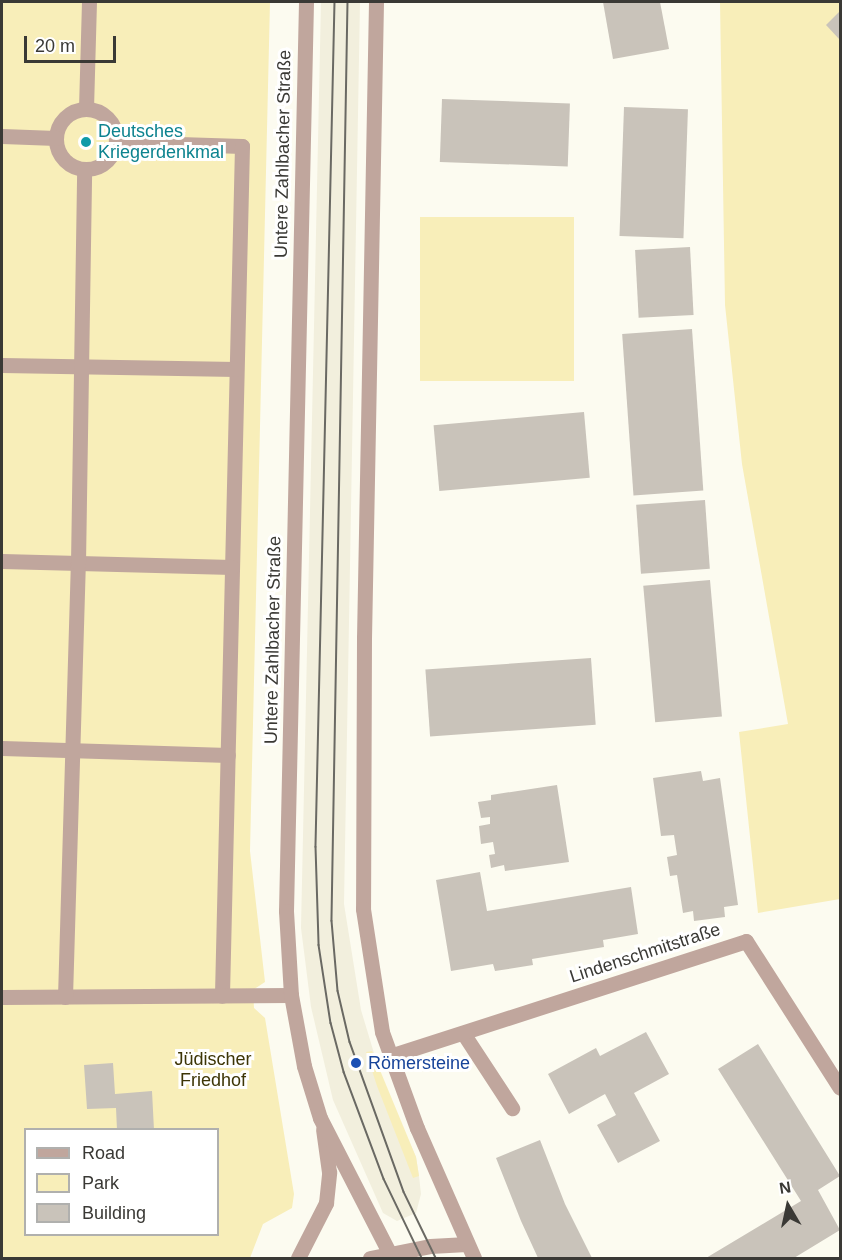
<!DOCTYPE html>
<meta charset="utf-8">
<style>
body{margin:0}
#map{position:relative;width:842px;height:1260px;overflow:hidden;background:#fcfbf0;font-family:Helvetica,sans-serif}
div>[style]{position:absolute}
.built>*{inset:0;background:#f2efdd}
.green>*{inset:0;background:#f8eeb9;transform-origin:0 0}
.building>*{inset:0;background:#c9c3ba;transform-origin:0 0}
.service>*{height:15px;margin:-7.5px;padding:0 7.5px;transform-origin:7.5px;border-radius:7.5px;background:#c0a69d}
.service>.ring{margin:-7.5px;padding:0;box-sizing:content-box;background:none;border:15px solid #c0a69d;border-radius:50%}
.minor>*{height:15px;margin:-7.5px;padding:0 7.5px;transform-origin:7.5px;border-radius:7.5px;background:#c0a69d}
.tertiary>*{height:15px;margin:-7.5px;padding:0 7.5px;transform-origin:7.5px;border-radius:7.5px;background:#c0a69d}
.tram>*{height:1.5px;margin:-0.75px;padding:0 0.75px;transform-origin:0.75px;border-radius:0.75px;background:#6a6963}
.dots>*{width:16px;height:16px;translate:-50% -50%;box-sizing:border-box;border:3px solid #fff;border-radius:50%}
span{translate:-50% -50%;white-space:nowrap;text-align:center;line-height:1.15;-webkit-text-stroke:6px #fff;paint-order:stroke}
.culture-label{font-size:18px;color:#0d838f}
.left{translate:0 -50%;text-align:left}
.street-label{font-size:18px;color:#3a3935}
.park-label{font-size:18px;color:#3d3506}
.transit-label{font-size:18px;color:#164399}
.frame{position:absolute;inset:0;border:3px solid #3a3935;pointer-events:none}
.legend{position:absolute;left:24px;top:1128px;width:195px;height:108px;box-sizing:border-box;background:#fff;border:2px solid #b0b0ae;margin:0;padding:8px 10px;list-style:none;font-size:18px;color:#3a3935}
.legend li{display:flex;align-items:center;gap:12px;height:30px}
.legend b{width:30px;border:2px solid #b0b0ae}
.north{position:absolute;left:758px;top:1176px;width:60px;height:60px;-webkit-text-stroke:4px #fff;paint-order:stroke;rotate:351deg;font-size:16px;font-weight:700;line-height:24px;text-align:center;color:#3a3935}
.north::after{content:'';display:block;margin:auto;width:21px;height:27px;background:#3a3935;clip-path:polygon(50% 0,100% 100%,50% 72%,0 100%)}
.scale{position:absolute;left:24px;top:36px;width:92px;height:27px;box-sizing:border-box;border:3px solid #3a3935;border-top:0;padding-left:8px;font-size:18px;line-height:21px;white-space:nowrap;color:#3a3935;-webkit-text-stroke:4px #fff;paint-order:stroke}
</style>
<div id="map">
<div class="built">
<div style="clip-path:polygon(321px 2px,360px 2px,344px 904px,361px 1010px,383px 1083px,416px 1157px,419px 1176px,421px 1194px,416px 1213px,397px 1221px,383px 1213px,333px 1100px,311px 1007px,301px 928px)"></div>
</div>
<div class="green">
<div style="clip-path:polygon(evenodd,2px 2px,270px 2px,250px 851px,265px 982px,253px 990px,254px 1008px,265px 1018px,294px 1194px,292px 1208px,263px 1224px,250px 1258px,2px 1258px,2px 2px,26px 1130px,218px 1130px,218px 1234px,26px 1234px,26px 1130px)"></div>
<div style="clip-path:polygon(720px 2px,840px 2px,840px 899px,758px 913px,739px 732px,788px 724px,742px 464px,725px 305px)"></div>
<div style="left:420px;top:217px;width:154px;height:164px"></div>
<div style="clip-path:polygon(372px 1051px,416px 1157px,419px 1176px,413px 1178px,377px 1086px,366px 1052px)"></div>
</div>
<div class="building">
<div style="clip-path:polygon(603px 2px,660px 2px,669px 49px,613px 59px)"></div>
<div style="clip-path:polygon(840px 11px,840px 40px,826px 25px)"></div>
<div style="left:442px;top:99px;width:128px;height:63px;rotate:2deg"></div>
<div style="left:624px;top:107px;width:64px;height:129px;rotate:2deg"></div>
<div style="left:690px;top:247px;width:68px;height:55px;rotate:87deg"></div>
<div style="left:692px;top:329px;width:162px;height:70px;rotate:86deg"></div>
<div style="left:584px;top:412px;width:66px;height:151px;rotate:85deg"></div>
<div style="left:705px;top:500px;width:69px;height:69px;rotate:86deg"></div>
<div style="left:710px;top:580px;width:137px;height:67px;rotate:85deg"></div>
<div style="left:591px;top:658px;width:67px;height:166px;rotate:86deg"></div>
<div style="clip-path:polygon(701px 771px,703px 781px,720px 778px,738px 905px,724px 907px,725px 917px,694px 921px,693px 911px,683px 913px,677px 875px,670px 876px,667px 857px,677px 855px,674px 835px,661px 836px,653px 778px)"></div>
<div style="clip-path:polygon(557px 785px,569px 862px,505px 871px,504px 865px,491px 868px,489px 855px,495px 854px,493px 842px,481px 844px,479px 826px,490px 824px,490px 817px,481px 818px,478px 802px,491px 800px,491px 795px)"></div>
<div style="clip-path:polygon(480px 872px,487px 911px,631px 887px,638px 934px,603px 940px,604px 947px,532px 959px,533px 965px,495px 971px,493px 964px,451px 971px,436px 880px)"></div>
<div style="clip-path:polygon(646px 1032px,669px 1074px,634px 1093px,660px 1141px,618px 1163px,597px 1125px,616px 1115px,605px 1094px,569px 1114px,548px 1074px,596px 1048px,600px 1056px)"></div>
<div style="clip-path:polygon(758px 1044px,840px 1176px,818px 1190px,840px 1230px,794px 1258px,706px 1258px,801px 1201px,718px 1069px)"></div>
<div style="clip-path:polygon(113px 1063px,115px 1094px,152px 1091px,154px 1130px,117px 1130px,116px 1108px,87px 1109px,84px 1065px)"></div>
<div style="clip-path:polygon(540px 1140px,565px 1204px,592px 1258px,538px 1258px,521px 1221px,496px 1158px)"></div>
</div>
<div class="service">
<div style="left:86px;top:109px;width:107px;rotate:-88.4deg"></div>
<div class="ring" style="left:56px;top:109px;width:45px;height:45px"></div>
<div style="left:2px;top:136px;width:54px;rotate:2.1deg"></div>
<div style="left:116px;top:142px;width:126px;rotate:1.8deg"></div>
<div style="left:242px;top:146px;width:850px;rotate:91.35deg"></div>
<div style="left:2px;top:365px;width:234px;rotate:1deg"></div>
<div style="left:2px;top:561px;width:230px;rotate:1.5deg"></div>
<div style="left:2px;top:748px;width:226px;rotate:1.8deg"></div>
<div style="left:2px;top:997px;width:289px;rotate:-0.4deg"></div>
<div style="left:65px;top:997px;width:434px;rotate:-88.3deg"></div>
<div style="left:78px;top:563px;width:393px;rotate:-89.1deg"></div>
<div style="left:463px;top:1033px;width:90px;rotate:56.8deg"></div>
</div>
<div class="minor">
<div style="left:390px;top:1056px;width:374px;rotate:-17.9deg"></div>
<div style="left:746px;top:941px;width:174px;rotate:57.4deg"></div>
<div style="left:298px;top:1258px;width:62px;rotate:-63deg"></div>
<div style="left:326px;top:1203px;width:31px;rotate:-84deg"></div>
<div style="left:329px;top:1172px;width:43px;rotate:-97.9deg"></div>
<div style="left:370px;top:1258px;width:61px;rotate:-11.3deg"></div>
<div style="left:430px;top:1246px;width:37px;rotate:-3deg"></div>
</div>
<div class="tertiary">
<div style="left:306px;top:2px;width:909px;rotate:91.26deg"></div>
<div style="left:286px;top:911px;width:84px;rotate:86.6deg"></div>
<div style="left:291px;top:995px;width:72px;rotate:79.6deg"></div>
<div style="left:304px;top:1066px;width:54px;rotate:72.9deg"></div>
<div style="left:320px;top:1118px;width:157px;rotate:62.8deg"></div>
<div style="left:376px;top:2px;width:636px;rotate:91.08deg"></div>
<div style="left:364px;top:638px;width:271px;rotate:90.2deg"></div>
<div style="left:363px;top:909px;width:124px;rotate:81.2deg"></div>
<div style="left:382px;top:1032px;width:102px;rotate:70deg"></div>
<div style="left:417px;top:1128px;width:142px;rotate:66.3deg"></div>
</div>
<div class="tram">
<div style="left:335px;top:2px;width:845px;rotate:91.29deg"></div>
<div style="left:316px;top:847px;width:98px;rotate:88.2deg"></div>
<div style="left:319px;top:945px;width:79px;rotate:81.3deg"></div>
<div style="left:331px;top:1023px;width:51px;rotate:75.1deg"></div>
<div style="left:344px;top:1072px;width:114px;rotate:69.5deg"></div>
<div style="left:384px;top:1179px;width:88px;rotate:64.3deg"></div>
<div style="left:348px;top:2px;width:919px;rotate:91deg"></div>
<div style="left:332px;top:921px;width:70px;rotate:85.1deg"></div>
<div style="left:338px;top:991px;width:52px;rotate:76.8deg"></div>
<div style="left:350px;top:1042px;width:159px;rotate:70.2deg"></div>
<div style="left:404px;top:1192px;width:73px;rotate:64.1deg"></div>
</div>
<div class="dots">
<div style="left:86px;top:142px;background:#0f9aa8"></div>
<div style="left:356px;top:1063px;background:#1a4fb4"></div>
</div>
<div class="culture-label">
<span class="left" style="left:98px;top:142px">Deutsches<br>Kriegerdenkmal</span>
</div>
<div class="street-label">
<span style="left:283px;top:154px;rotate:-89deg">Untere Zahlbacher Straße</span>
<span style="left:273px;top:640px;rotate:-89deg">Untere Zahlbacher Straße</span>
<span style="left:645px;top:953px;rotate:-18deg">Lindenschmitstraße</span>
</div>
<div class="park-label">
<span style="left:213px;top:1070px">Jüdischer<br>Friedhof</span>
</div>
<div class="transit-label">
<span class="left" style="left:368px;top:1063px">Römersteine</span>
</div>
<div class="frame"></div>
<ul class="legend">
<li><b style="height:8px;background:#c0a69d"></b>Road</li>
<li><b style="height:16px;background:#f8eeb9"></b>Park</li>
<li><b style="height:16px;background:#c9c3ba"></b>Building</li>
</ul>
<div class="north">N</div>
<div class="scale">20 m</div>
</div>
